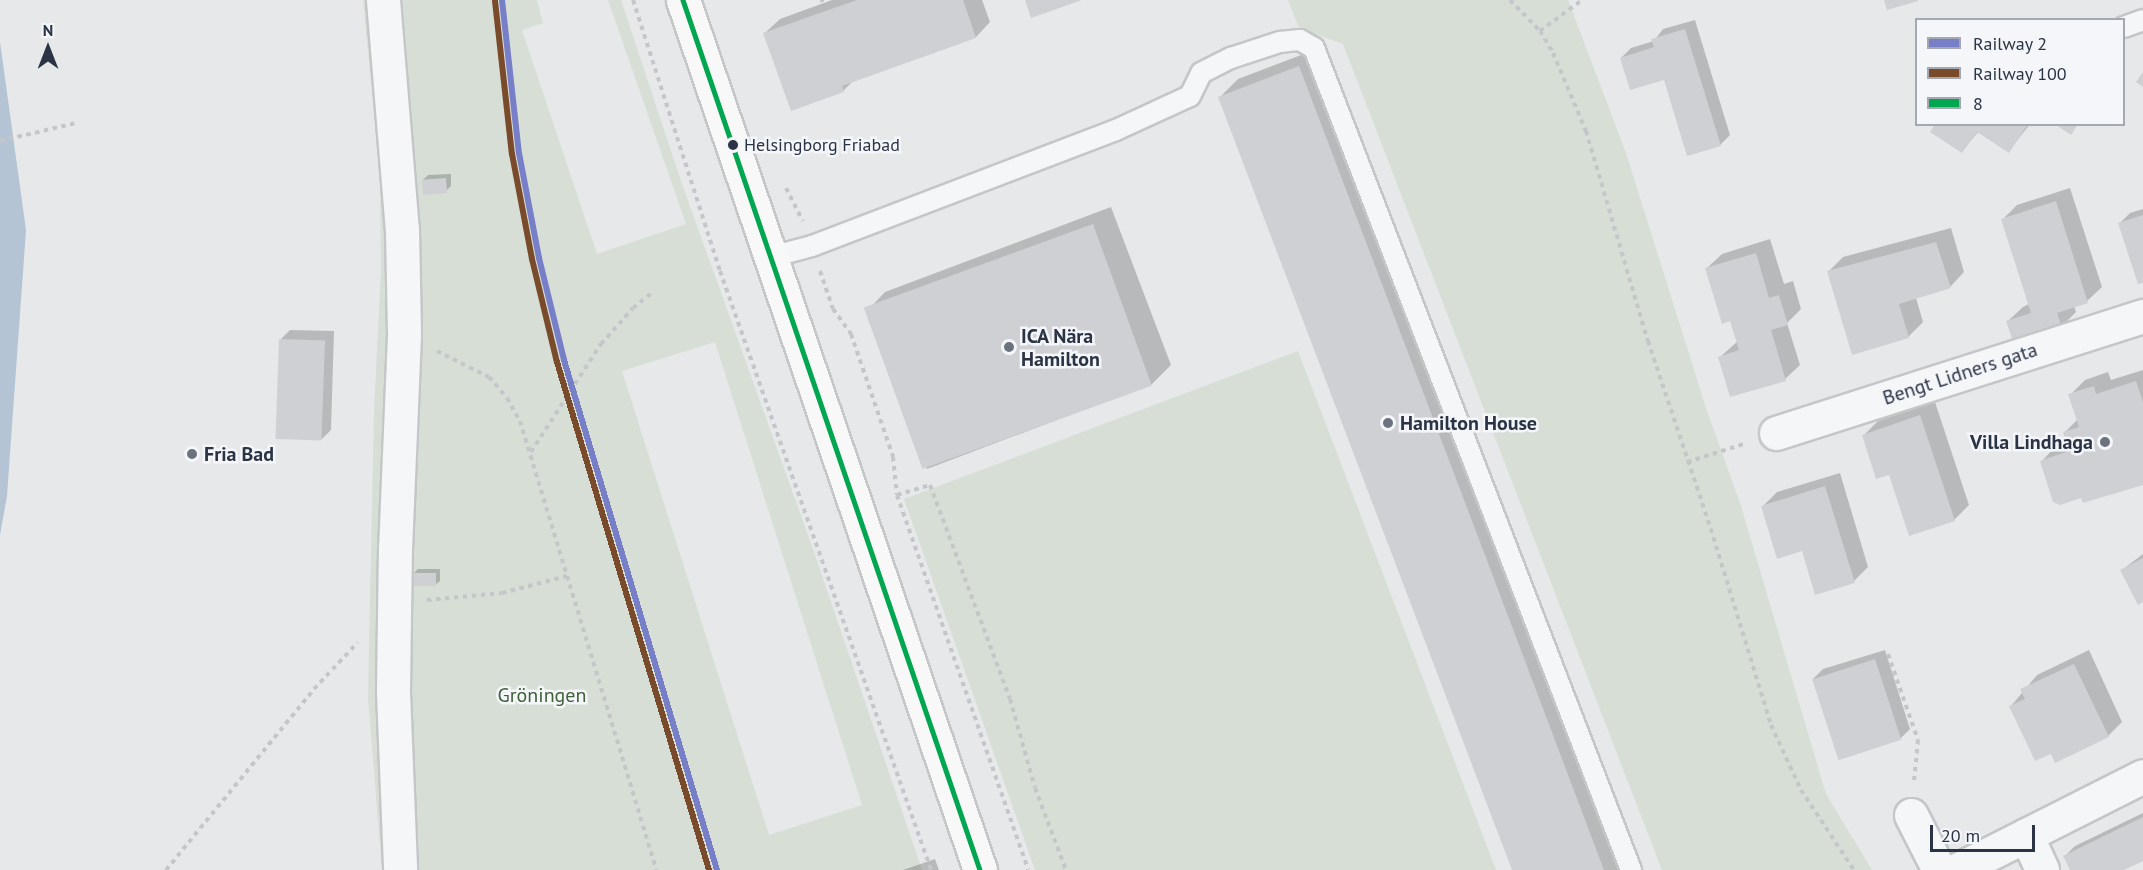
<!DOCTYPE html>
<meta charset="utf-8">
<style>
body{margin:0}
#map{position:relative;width:2143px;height:870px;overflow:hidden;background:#e6e8ea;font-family:"PT Sans",sans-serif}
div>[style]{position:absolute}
.green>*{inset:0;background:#d6ded6}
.water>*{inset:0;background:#b4c4d5}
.shadow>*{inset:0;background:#0003}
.building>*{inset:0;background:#ced0d3;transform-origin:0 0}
.path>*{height:4px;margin-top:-2px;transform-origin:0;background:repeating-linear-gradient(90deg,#c5c6ca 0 4.5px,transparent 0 9px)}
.roads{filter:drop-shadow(2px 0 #c4c6c8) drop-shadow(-2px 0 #c4c6c8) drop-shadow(0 2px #c4c6c8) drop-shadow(0 -2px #c4c6c8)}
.lane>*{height:20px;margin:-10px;padding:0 10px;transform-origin:10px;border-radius:10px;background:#f5f6f7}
.street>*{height:33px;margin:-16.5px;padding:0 16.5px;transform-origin:16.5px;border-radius:16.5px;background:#f5f6f7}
.secondary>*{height:33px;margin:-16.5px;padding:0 16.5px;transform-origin:16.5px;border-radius:16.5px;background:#f8f8f8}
.bus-1>*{height:4.5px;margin:-2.25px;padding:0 2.25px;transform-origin:2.25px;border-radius:2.25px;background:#00a650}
.rail-1>*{height:6px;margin:-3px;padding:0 3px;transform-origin:3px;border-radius:3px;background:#767fc8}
.rail-2>*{height:6px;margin:-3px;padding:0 3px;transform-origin:3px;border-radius:3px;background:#7a4b2a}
.dots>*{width:16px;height:16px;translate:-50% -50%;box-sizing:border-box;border:3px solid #f4f6f9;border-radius:50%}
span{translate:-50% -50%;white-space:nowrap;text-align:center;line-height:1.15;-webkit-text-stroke:5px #f4f6f9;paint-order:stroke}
.bus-label{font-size:18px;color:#2b3445}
.left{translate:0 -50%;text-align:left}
.poi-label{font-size:20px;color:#2b3445;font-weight:700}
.right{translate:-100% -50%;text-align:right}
.street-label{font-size:20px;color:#2b3445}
.park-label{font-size:20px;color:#3f6138}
.legend{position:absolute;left:1915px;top:18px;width:210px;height:108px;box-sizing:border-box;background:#f4f6f9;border:2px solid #a4a8b1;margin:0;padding:8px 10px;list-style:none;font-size:18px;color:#2b3445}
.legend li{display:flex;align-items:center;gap:12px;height:30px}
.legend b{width:30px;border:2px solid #a4a8b1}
.north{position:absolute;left:18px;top:18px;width:60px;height:60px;-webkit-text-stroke:4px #f4f6f9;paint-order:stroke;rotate:0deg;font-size:16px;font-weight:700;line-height:24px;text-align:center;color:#2b3445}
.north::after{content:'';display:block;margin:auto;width:21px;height:27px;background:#2b3445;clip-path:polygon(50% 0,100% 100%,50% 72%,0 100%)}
.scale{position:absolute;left:1930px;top:825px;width:105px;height:27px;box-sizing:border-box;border:3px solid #2b3445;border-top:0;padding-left:8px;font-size:18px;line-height:21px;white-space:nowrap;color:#2b3445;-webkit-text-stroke:4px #f4f6f9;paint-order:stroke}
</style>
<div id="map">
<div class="green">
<div style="clip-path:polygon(evenodd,363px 0,537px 0,543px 23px,522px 30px,597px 254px,686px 224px,608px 0,621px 0,681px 181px,813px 549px,922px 870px,382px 870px,368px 698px,374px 412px,381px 270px,380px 175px,363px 0,715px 342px,862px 805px,769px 835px,622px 371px,715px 342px)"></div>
<div style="clip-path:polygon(1288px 0,1568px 0,1626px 153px,1706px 408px,1740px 503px,1826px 794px,1872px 870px,1662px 870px,1343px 44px,1299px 28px)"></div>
<div style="clip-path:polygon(1298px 351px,1496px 870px,1035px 870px,904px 499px)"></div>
</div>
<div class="water">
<div style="clip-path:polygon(0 42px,26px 230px,7px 496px,0 535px)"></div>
</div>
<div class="shadow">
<div style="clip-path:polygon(832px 0,982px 0,990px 22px,976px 37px,855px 79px,843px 91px,765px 33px,780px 19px)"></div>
<div style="clip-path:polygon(1695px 20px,1730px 135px,1720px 145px,1665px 78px,1621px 58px,1631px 48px,1654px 41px,1663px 29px)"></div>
<div style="clip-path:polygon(1317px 49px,1630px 870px,1514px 870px,1220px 97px,1238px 79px)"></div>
<div style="clip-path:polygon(1937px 124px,2030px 124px,2009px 151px,1979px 131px,1962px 151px)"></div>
<div style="clip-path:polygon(451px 174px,451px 186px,446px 191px,423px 180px,428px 175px)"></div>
<div style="clip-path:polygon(2070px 188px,2102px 287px,2087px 301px,2074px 306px,2076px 312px,2061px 327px,2008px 321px,2023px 307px,2029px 304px,2002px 220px,2017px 205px)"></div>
<div style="clip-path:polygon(1111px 207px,1171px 365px,1152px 384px,927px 469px,867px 311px,885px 292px)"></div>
<div style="clip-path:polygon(2143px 209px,2143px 281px,2120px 223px,2130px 213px)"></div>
<div style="clip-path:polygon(1951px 228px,1964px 272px,1950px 287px,1916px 298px,1923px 322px,1908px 337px,1829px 271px,1843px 257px)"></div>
<div style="clip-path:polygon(1770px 239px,1784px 284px,1793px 281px,1801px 309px,1787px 323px,1800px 365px,1785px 379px,1720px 357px,1738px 341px,1731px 320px,1707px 268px,1722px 254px)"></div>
<div style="clip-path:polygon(290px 330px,334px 331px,331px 430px,321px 440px,280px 340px)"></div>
<div style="clip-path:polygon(2143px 370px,2143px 483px,2083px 496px,2042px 461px,2056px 446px,2068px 443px,2065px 432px,2078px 419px,2070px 395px,2085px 380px,2108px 372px,2111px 380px)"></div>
<div style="clip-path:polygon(1935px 402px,1969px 505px,1954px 520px,1890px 473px,1864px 435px,1878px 421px)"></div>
<div style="clip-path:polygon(1840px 473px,1868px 567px,1854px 581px,1803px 549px,1763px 506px,1777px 492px)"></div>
<div style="clip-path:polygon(2143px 554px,2143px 600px,2122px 570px)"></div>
<div style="clip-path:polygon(418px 569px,440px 569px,440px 581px,435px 585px,414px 573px)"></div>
<div style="clip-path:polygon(1885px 650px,1910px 729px,1900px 739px,1813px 679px,1823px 669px)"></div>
<div style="clip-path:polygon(2089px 650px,2122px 722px,2108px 736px,2011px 706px,2037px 675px)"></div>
<div style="clip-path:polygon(2143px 813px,2143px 859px,2121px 870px,2072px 870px,2065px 856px,2075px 846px)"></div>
<div style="clip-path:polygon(935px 859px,939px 870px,903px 870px)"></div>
</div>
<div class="building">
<div style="clip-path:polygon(857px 0,963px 0,976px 38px,842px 86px,844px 92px,791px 111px,763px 33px)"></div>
<div style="clip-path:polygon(1025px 0,1082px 0,1031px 18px)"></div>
<div style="clip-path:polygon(1884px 0,1918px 0,1918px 1px,1887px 10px)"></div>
<div style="clip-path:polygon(1685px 29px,1721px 146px,1687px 156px,1664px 80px,1630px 90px,1620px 58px,1654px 47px,1651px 39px)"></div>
<div style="clip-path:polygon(1299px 66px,1474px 526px,1604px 870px,1512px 870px,1218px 97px)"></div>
<div style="clip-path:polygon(2143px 72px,2143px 87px,2136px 82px)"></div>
<div style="clip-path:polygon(1935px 124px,2028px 124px,2009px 153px,1977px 132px,1962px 153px,1930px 132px)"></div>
<div style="clip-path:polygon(2055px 124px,2078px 124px,2071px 135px)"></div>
<div style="left:446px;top:178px;width:15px;height:24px;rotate:86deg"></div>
<div style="clip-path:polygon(2056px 201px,2088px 303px,2057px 313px,2062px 328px,2014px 344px,2006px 321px,2031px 313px,2001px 219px)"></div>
<div style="clip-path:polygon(2143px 215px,2143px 283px,2138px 284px,2118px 223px)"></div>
<div style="left:1093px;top:224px;width:172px;height:244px;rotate:70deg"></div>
<div style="clip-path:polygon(1936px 242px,1951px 288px,1899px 304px,1909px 338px,1852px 355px,1827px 271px)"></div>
<div style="clip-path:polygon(1756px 253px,1769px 298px,1779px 295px,1788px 325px,1771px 330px,1786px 381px,1730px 397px,1718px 357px,1739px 350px,1730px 321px,1722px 324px,1705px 268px)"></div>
<div style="left:279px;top:339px;width:46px;height:100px;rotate:2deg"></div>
<div style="clip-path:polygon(2136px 381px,2143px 402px,2143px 485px,2083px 503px,2081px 498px,2060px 505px,2053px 502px,2040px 461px,2069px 451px,2063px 432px,2079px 427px,2068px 394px,2094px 386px,2096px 394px)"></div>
<div style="clip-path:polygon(1920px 415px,1955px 521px,1909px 536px,1889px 475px,1876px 479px,1862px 435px)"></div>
<div style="clip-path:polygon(1825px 486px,1855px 583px,1815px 595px,1802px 551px,1777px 559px,1761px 506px)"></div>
<div style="clip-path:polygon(2143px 558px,2143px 602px,2138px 605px,2120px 570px)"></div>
<div style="left:412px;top:573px;width:24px;height:13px"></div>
<div style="left:1875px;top:659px;width:85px;height:66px;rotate:72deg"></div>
<div style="clip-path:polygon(2074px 664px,2109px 737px,2055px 763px,2051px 754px,2035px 761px,2009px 706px,2025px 699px,2020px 689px)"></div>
<div style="clip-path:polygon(2143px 817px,2143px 861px,2124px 870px,2070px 870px,2063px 856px)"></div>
</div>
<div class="path">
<div style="left:633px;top:0;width:285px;rotate:72.2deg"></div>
<div style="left:720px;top:271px;width:635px;rotate:70.59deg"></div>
<div style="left:822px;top:0;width:2px;rotate:90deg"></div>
<div style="left:1510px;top:0;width:43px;rotate:45.9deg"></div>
<div style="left:1540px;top:31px;width:26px;rotate:59deg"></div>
<div style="left:1553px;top:53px;width:85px;rotate:67.1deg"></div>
<div style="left:1586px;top:131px;width:219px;rotate:73.6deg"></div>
<div style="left:1648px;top:341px;width:189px;rotate:71.5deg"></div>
<div style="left:1708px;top:520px;width:214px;rotate:72.9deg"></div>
<div style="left:1771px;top:725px;width:72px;rotate:65.2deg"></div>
<div style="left:1801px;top:790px;width:96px;rotate:56.5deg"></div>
<div style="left:1540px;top:31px;width:52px;rotate:-36.4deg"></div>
<div style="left:0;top:141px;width:78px;rotate:-13.3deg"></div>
<div style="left:786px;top:188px;width:37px;rotate:63deg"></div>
<div style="left:820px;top:271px;width:40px;rotate:71.1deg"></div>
<div style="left:833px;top:309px;width:31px;rotate:54deg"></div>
<div style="left:851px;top:334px;width:130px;rotate:71.1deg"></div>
<div style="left:893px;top:457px;width:38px;rotate:84deg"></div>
<div style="left:897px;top:495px;width:397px;rotate:70.7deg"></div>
<div style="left:437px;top:351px;width:58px;rotate:26.6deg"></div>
<div style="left:489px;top:377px;width:28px;rotate:49deg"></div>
<div style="left:507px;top:398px;width:26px;rotate:61deg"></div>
<div style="left:520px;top:421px;width:469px;rotate:73.1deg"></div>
<div style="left:531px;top:452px;width:129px;rotate:-57.1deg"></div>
<div style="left:601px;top:344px;width:48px;rotate:-48.4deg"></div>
<div style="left:633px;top:308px;width:27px;rotate:-39deg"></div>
<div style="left:1687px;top:462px;width:60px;rotate:-17.5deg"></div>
<div style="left:897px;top:495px;width:34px;rotate:-17deg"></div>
<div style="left:930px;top:485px;width:228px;rotate:69.5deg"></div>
<div style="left:1010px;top:699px;width:92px;rotate:74.3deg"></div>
<div style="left:1035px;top:788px;width:88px;rotate:69.3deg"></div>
<div style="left:427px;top:600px;width:75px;rotate:-5.3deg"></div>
<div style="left:502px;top:593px;width:67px;rotate:-14.7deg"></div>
<div style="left:1888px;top:654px;width:91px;rotate:70.8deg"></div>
<div style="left:1918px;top:740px;width:41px;rotate:95.6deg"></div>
<div style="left:166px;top:870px;width:234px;rotate:-50.7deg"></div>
<div style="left:314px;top:689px;width:64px;rotate:-46.9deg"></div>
</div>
<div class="roads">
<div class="lane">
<div style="left:2124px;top:27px;width:20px;rotate:-20deg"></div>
<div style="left:771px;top:257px;width:42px;rotate:-15deg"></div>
<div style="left:812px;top:246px;width:325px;rotate:-20.9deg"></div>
<div style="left:1116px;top:130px;width:81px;rotate:-24.7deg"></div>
<div style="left:1190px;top:96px;width:25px;rotate:-64deg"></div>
<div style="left:1201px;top:73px;width:34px;rotate:-27deg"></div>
<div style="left:1231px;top:58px;width:52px;rotate:-18.1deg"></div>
<div style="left:1280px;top:42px;width:20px;rotate:-6deg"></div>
<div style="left:1300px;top:40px;width:16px;rotate:30deg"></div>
<div style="left:1314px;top:48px;width:881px;rotate:68.91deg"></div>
</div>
<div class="street">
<div style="left:383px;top:0;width:230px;rotate:85.3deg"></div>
<div style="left:402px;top:229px;width:106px;rotate:88.9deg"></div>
<div style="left:404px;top:335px;width:211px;rotate:92.4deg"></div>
<div style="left:395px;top:546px;width:146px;rotate:90.8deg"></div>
<div style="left:393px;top:692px;width:178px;rotate:87.7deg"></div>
<div style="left:1776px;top:433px;width:385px;rotate:-17.7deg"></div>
<div style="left:1911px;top:815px;width:62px;rotate:63deg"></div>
<div style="left:2026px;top:835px;width:38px;rotate:65deg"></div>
<div style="left:1957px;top:870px;width:208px;rotate:-26.8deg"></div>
</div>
<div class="secondary">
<div style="left:683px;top:0;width:919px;rotate:71.15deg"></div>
</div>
</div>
<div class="bus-1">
<div style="left:683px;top:0;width:919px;rotate:71.15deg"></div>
</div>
<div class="rail-1">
<div style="left:502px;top:0;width:154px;rotate:83.7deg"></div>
<div style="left:519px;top:153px;width:107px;rotate:79.2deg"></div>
<div style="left:539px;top:258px;width:105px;rotate:76.2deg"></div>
<div style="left:564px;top:360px;width:532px;rotate:73.3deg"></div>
</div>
<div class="rail-2">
<div style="left:495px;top:1px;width:154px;rotate:83.7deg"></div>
<div style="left:512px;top:154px;width:107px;rotate:79.2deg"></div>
<div style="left:532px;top:259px;width:106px;rotate:76.4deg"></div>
<div style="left:557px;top:362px;width:530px;rotate:73.34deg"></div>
</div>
<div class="dots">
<div style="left:733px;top:145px;background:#2b3445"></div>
<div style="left:1009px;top:347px;background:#6c737f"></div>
<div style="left:1388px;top:423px;background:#6c737f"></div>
<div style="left:2105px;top:442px;background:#6c737f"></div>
<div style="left:192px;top:454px;background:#6c737f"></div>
</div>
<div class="bus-label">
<span class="left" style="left:744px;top:145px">Helsingborg Friabad</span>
</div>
<div class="poi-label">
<span class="left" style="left:1021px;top:348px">ICA Nära<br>Hamilton</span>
<span class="left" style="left:1400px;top:423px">Hamilton House</span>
<span class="right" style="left:2093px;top:442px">Villa Lindhaga</span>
<span class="left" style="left:204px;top:454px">Fria Bad</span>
</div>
<div class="street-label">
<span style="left:1960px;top:374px;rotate:-18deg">Bengt Lidners gata</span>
</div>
<div class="park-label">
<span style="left:542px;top:695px">Gröningen</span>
</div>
<ul class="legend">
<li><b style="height:8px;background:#767fc8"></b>Railway 2</li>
<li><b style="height:8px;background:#7a4b2a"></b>Railway 100</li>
<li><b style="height:8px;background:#00a650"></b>8</li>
</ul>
<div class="north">N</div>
<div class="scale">20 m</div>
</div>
